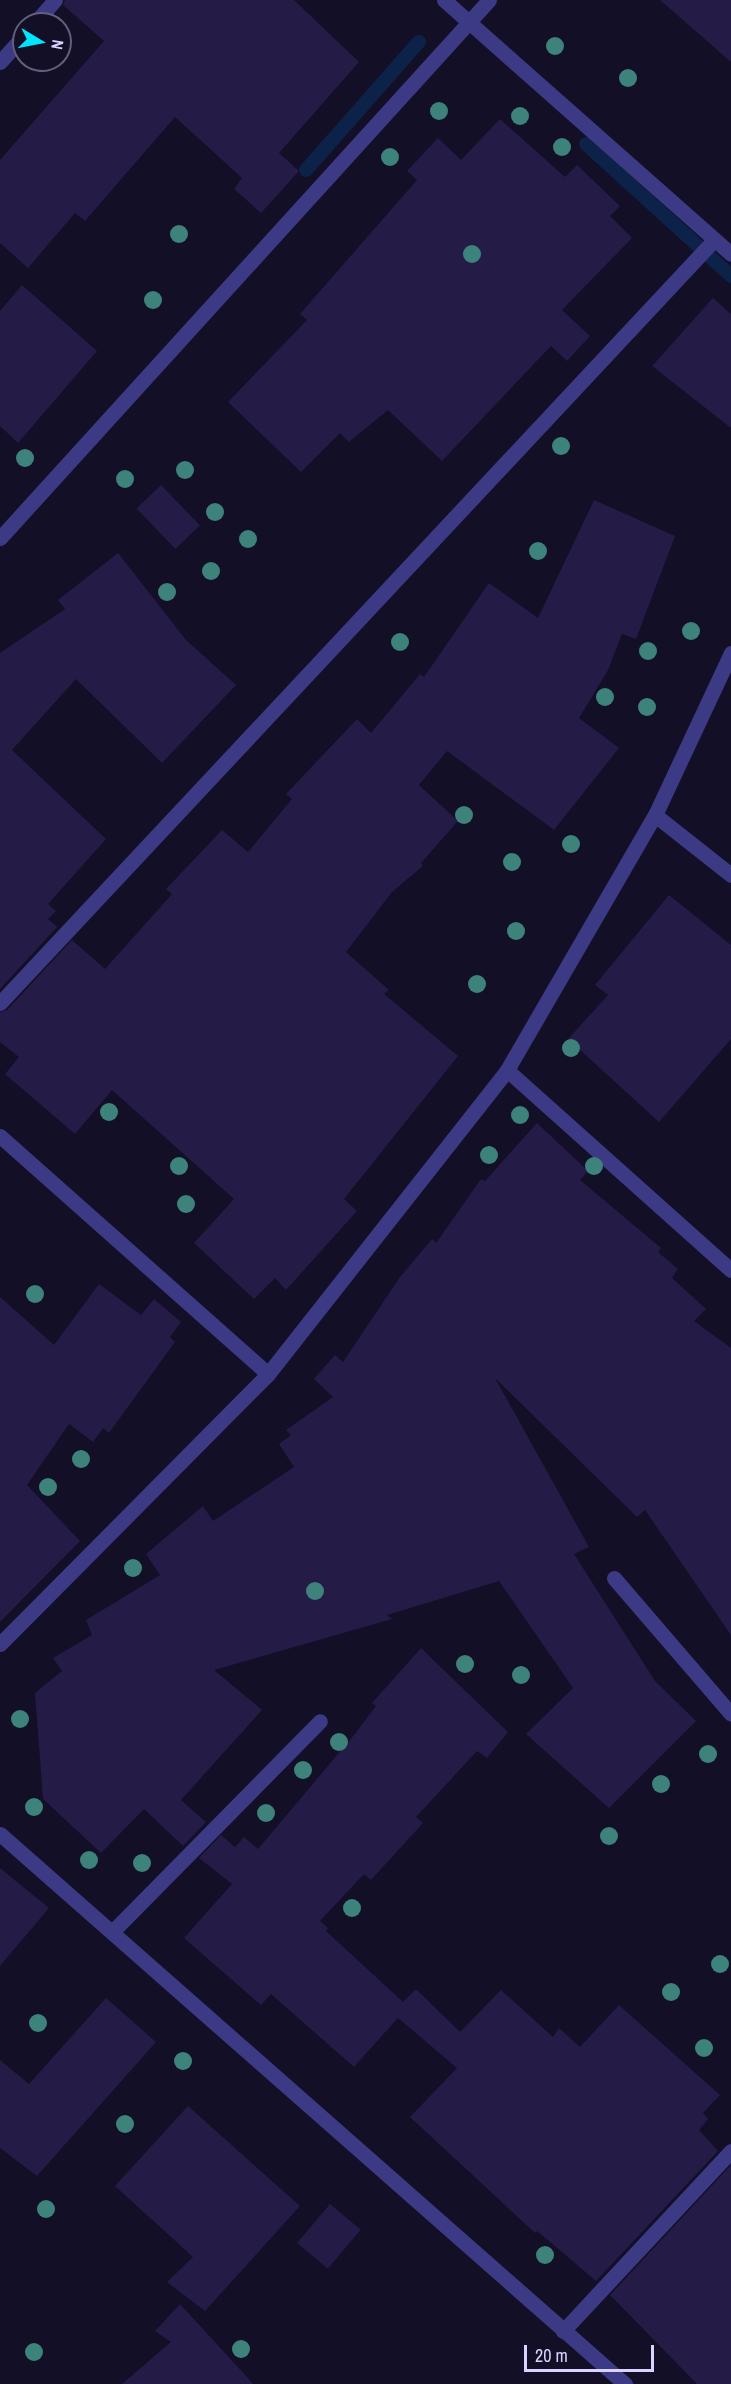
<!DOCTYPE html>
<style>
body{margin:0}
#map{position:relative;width:731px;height:2384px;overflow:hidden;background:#130f26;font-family:"Archivo Narrow",sans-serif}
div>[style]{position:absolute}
.stream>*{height:14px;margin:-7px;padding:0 7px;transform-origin:7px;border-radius:7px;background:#0c2248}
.building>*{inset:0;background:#241b47;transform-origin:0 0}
.street>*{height:15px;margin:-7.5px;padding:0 7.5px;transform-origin:7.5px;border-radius:7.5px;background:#3d3a85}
.trees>*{width:18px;height:18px;margin:-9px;border-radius:50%;background:#3d827b}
span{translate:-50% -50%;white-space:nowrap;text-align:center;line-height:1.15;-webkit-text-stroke:4.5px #130f26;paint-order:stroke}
.north{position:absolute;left:12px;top:12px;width:60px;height:60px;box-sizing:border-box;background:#130f26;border:2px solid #625e7d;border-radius:50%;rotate:100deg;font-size:16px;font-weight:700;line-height:24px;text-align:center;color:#d9d4ff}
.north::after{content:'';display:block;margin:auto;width:21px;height:27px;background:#00e5ff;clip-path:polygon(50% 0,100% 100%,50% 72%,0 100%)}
.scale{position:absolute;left:524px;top:2345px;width:130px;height:27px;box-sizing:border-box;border:3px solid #d9d4ff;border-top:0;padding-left:8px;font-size:18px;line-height:21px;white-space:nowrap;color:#d9d4ff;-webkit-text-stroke:4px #130f26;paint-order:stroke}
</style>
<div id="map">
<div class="stream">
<div style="left:586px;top:144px;width:196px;rotate:42.3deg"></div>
<div style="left:306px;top:170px;width:171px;rotate:-48.6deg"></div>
</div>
<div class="building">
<div style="clip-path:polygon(65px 0,294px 0,359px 62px,279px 153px,299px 171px,261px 213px,234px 189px,242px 178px,175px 117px,85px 221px,75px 213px,28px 268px,0 243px,0 160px,104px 41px,63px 5px)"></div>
<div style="clip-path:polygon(660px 0,731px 0,731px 62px)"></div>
<div style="clip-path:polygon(500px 119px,565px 177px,577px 165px,620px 206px,610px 216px,632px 238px,562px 310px,590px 336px,567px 361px,551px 346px,442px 461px,388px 410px,349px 442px,340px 433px,301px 472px,228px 402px,307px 320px,300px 314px,417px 180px,407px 171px,438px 138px,461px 160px)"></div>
<div style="clip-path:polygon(22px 285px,97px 351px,18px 443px,0 426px,0 311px)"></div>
<div style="clip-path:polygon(713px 298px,731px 314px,731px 428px,652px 366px)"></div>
<div style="left:161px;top:485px;width:56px;height:34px;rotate:46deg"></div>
<div style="clip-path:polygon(594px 500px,675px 536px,636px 639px,622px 634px,608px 670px,579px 718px,619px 748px,554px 830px,447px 751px,419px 785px,458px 821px,421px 863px,423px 866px,392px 892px,346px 952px,389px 990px,384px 994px,458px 1056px,344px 1199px,357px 1211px,286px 1290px,275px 1278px,254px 1299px,194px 1243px,234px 1199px,112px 1090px,75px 1134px,5px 1074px,19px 1057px,0 1042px,0 1012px,7px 1010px,72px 940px,105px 969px,172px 894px,166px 889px,222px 830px,248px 852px,292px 799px,286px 794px,357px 719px,371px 733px,420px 674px,424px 677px,489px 583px,538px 618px)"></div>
<div style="clip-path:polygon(118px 553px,186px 640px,236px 685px,162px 763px,76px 679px,12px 750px,106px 839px,48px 904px,56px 911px,48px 919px,57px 927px,0 989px,0 653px,65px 609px,58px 600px)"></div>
<div style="clip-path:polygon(669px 895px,731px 945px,731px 1039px,659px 1122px,568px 1039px,608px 995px,595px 985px)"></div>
<div style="clip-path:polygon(537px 1123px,588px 1171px,580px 1180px,661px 1248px,658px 1252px,678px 1269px,672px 1278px,706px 1309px,694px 1321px,731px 1348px,731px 1635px,645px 1510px,637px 1517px,495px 1378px,589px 1547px,574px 1554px,655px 1681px,696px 1721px,609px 1808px,526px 1734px,573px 1688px,499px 1581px,387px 1615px,392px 1619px,214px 1670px,262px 1710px,181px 1800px,206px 1822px,183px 1846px,144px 1809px,101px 1853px,43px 1799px,35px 1693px,62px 1671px,53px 1658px,92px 1635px,86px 1620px,160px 1575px,146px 1554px,203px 1506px,213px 1521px,294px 1467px,279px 1444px,291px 1435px,286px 1430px,333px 1397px,314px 1379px,335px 1355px,343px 1362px,400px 1277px,432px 1239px,436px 1243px,481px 1179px,485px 1181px)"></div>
<div style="clip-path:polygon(99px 1284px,141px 1315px,154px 1299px,181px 1322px,170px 1337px,175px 1342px,109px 1433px,103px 1428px,93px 1442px,69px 1424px,27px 1485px,80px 1541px,0 1622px,0 1297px,54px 1345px)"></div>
<div style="clip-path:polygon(421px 1648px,508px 1732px,487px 1758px,477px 1751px,416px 1817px,423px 1823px,371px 1880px,364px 1874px,320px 1921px,328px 1928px,326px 1931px,403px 2002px,416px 1989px,460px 2032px,501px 1990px,553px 2037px,559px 2028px,580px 2047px,619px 2005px,720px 2095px,703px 2113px,708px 2119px,699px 2130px,718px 2151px,596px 2281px,537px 2231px,535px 2233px,410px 2117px,457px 2068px,398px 2018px,354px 2067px,271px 1994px,261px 2005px,184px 1938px,232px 1884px,199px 1858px,221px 1835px,235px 1847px,244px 1837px,258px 1849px,354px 1735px,376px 1706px,372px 1703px)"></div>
<div style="clip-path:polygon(0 1868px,49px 1908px,0 1966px)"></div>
<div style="clip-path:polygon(106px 1998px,156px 2042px,37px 2176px,0 2148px,0 2060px,29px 2084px)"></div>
<div style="clip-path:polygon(188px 2106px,300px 2206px,205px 2311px,167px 2282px,193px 2257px,115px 2186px)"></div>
<div style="clip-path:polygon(731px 2165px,731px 2384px,697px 2384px,610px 2295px)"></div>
<div style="left:330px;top:2204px;width:40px;height:51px;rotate:40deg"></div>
<div style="clip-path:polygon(180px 2304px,247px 2377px,253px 2384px,122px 2384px,171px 2342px,155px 2331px)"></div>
</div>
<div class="street">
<div style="left:444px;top:0;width:383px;rotate:41.5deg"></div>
<div style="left:34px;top:24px;width:32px;rotate:-49deg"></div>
<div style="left:0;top:62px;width:36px;rotate:-48deg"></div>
<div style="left:0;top:538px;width:727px;rotate:-47.73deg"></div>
<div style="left:655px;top:815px;width:97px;rotate:38.3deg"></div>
<div style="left:0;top:1003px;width:1045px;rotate:-46.9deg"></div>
<div style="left:507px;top:1070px;width:300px;rotate:41.8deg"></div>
<div style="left:0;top:1136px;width:358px;rotate:41.6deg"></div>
<div style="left:614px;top:1578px;width:179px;rotate:49.3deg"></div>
<div style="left:0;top:1644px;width:380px;rotate:-45.2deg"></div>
<div style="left:268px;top:1374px;width:387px;rotate:-51.8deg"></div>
<div style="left:507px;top:1070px;width:295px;rotate:-59.9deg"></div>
<div style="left:655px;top:815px;width:179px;rotate:-64.9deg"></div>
<div style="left:0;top:1834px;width:833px;rotate:41.35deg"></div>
<div style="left:112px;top:1932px;width:296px;rotate:-45.4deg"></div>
<div style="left:563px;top:2331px;width:246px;rotate:-47deg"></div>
</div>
<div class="trees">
<div style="left:555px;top:46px"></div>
<div style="left:628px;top:78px"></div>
<div style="left:439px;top:111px"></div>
<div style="left:520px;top:116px"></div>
<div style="left:562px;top:147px"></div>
<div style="left:390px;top:157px"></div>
<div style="left:179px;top:234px"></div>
<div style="left:472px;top:254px"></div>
<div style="left:153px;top:300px"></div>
<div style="left:561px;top:446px"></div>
<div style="left:25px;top:458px"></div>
<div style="left:185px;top:470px"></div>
<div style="left:125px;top:479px"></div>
<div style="left:215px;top:512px"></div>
<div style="left:248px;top:539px"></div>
<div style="left:538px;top:551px"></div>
<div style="left:211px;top:571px"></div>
<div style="left:167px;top:592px"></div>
<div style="left:691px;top:631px"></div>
<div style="left:400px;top:642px"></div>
<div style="left:648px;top:651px"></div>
<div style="left:605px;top:697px"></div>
<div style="left:647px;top:707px"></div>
<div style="left:464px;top:815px"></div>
<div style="left:571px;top:844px"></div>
<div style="left:512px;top:862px"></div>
<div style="left:516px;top:931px"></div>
<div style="left:477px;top:984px"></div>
<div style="left:571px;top:1048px"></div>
<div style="left:109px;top:1112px"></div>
<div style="left:520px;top:1115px"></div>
<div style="left:489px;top:1155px"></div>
<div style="left:179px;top:1166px"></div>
<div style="left:594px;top:1166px"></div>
<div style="left:186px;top:1204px"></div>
<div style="left:35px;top:1294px"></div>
<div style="left:81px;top:1459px"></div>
<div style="left:48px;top:1487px"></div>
<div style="left:133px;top:1568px"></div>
<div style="left:315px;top:1591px"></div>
<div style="left:465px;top:1664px"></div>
<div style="left:521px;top:1675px"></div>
<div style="left:20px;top:1719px"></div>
<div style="left:339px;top:1742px"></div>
<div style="left:708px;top:1754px"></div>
<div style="left:303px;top:1770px"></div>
<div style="left:661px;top:1784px"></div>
<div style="left:34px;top:1807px"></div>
<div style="left:266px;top:1813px"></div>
<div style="left:609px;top:1836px"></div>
<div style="left:89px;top:1860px"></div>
<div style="left:142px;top:1863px"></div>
<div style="left:352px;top:1908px"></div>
<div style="left:720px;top:1964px"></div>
<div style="left:671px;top:1992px"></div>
<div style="left:38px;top:2023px"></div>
<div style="left:704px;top:2048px"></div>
<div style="left:183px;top:2061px"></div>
<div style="left:125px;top:2124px"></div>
<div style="left:46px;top:2209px"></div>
<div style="left:545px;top:2255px"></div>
<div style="left:241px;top:2349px"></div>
<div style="left:34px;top:2352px"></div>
</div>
<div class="north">N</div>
<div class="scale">20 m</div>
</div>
